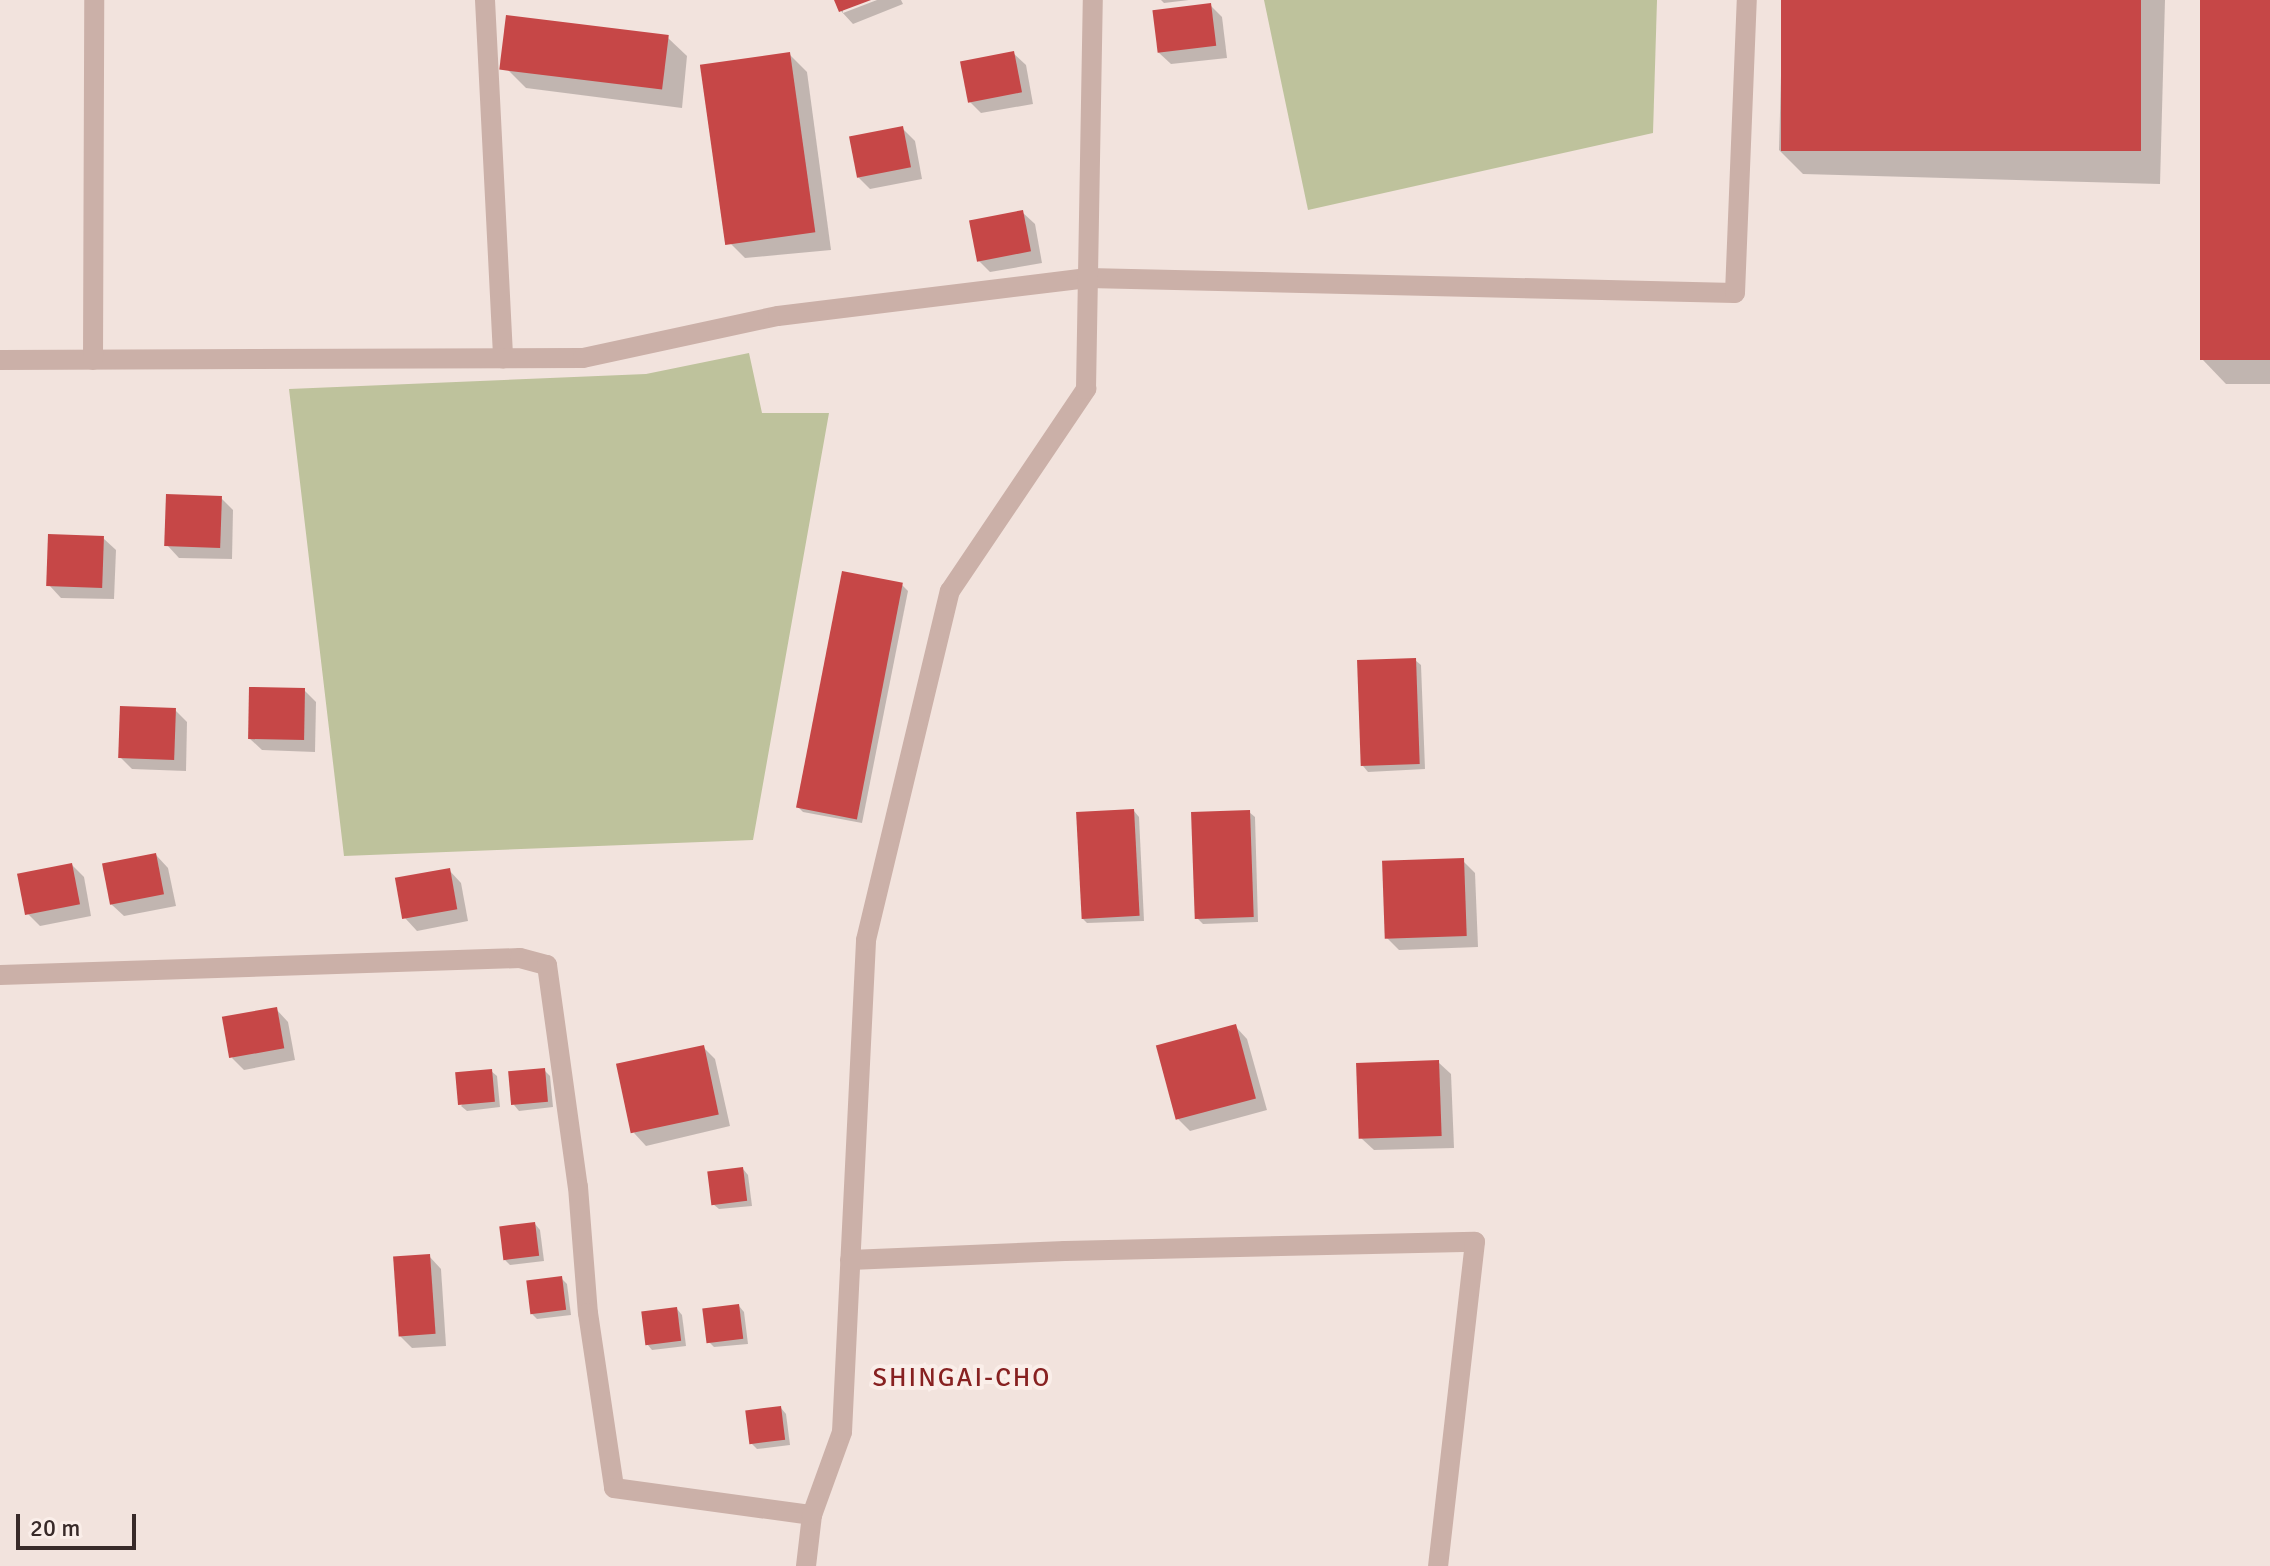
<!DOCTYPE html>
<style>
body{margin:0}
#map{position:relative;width:2270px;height:1566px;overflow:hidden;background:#f2e3dd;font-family:Signika,sans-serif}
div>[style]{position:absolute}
.green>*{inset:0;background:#bec29c}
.shadow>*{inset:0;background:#0003}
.building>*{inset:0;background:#c64747;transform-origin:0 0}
.minor>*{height:20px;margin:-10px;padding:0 10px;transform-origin:10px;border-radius:10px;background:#cbb0a8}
span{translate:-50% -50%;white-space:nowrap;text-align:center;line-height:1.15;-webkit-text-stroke:8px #faeee9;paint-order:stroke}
.neighbourhood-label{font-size:26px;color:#872121;letter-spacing:2px}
.scale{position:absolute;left:16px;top:1514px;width:120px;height:36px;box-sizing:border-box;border:4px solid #382a29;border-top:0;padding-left:10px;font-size:24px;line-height:28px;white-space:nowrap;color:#382a29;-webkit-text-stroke:6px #faeee9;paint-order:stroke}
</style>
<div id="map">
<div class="green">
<div style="clip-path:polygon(1264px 0,1657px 0,1653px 133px,1308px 210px)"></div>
<div style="clip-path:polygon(749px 353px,762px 413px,829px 413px,753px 840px,344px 856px,289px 389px,646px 374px)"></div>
</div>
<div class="shadow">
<div style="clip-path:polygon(836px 0,866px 0,843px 9px,843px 13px,877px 0,901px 0,903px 4px,853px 24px,841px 11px)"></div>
<div style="clip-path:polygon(1161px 0,1189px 0,1164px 3px)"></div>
<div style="clip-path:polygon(1783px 0,2165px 0,2160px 184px,1803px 174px,1779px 150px)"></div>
<div style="clip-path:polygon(2202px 0,2270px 0,2270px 384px,2226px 384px,2202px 359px)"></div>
<div style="clip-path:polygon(1210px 5px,1222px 17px,1227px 58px,1171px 64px,1158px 52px)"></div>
<div style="clip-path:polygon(668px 38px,687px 56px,682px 108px,526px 88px,507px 69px)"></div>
<div style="clip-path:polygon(1013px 53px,1026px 65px,1033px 104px,981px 113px,969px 101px)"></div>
<div style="clip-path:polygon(789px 54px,807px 72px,831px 250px,745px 258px,726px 239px)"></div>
<div style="clip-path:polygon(903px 129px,915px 141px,922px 179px,870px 189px,858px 177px)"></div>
<div style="clip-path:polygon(1022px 212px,1035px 224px,1042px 263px,990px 272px,978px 260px)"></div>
<div style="clip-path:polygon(221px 498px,233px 510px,232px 559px,179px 558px,167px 545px)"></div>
<div style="clip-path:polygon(103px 538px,116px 550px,114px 599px,61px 598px,49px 585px)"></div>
<div style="clip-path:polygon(902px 585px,908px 591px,862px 823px,803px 812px,797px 806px)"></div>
<div style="clip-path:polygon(1415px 660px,1421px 665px,1425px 769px,1368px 772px,1363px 766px)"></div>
<div style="clip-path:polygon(304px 690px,316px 702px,315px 752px,262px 750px,249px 738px)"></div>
<div style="clip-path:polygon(175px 710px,187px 722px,186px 771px,132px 769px,120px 757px)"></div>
<div style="clip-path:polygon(1134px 811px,1139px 817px,1144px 921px,1087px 923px,1082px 918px)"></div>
<div style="clip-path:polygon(1249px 812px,1255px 817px,1258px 922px,1203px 924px,1197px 918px)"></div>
<div style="clip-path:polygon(156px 855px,168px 868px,176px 906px,124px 916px,111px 904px)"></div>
<div style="clip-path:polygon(1463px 861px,1475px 873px,1478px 947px,1399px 950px,1387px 938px)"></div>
<div style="clip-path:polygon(72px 865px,84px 877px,91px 916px,40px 926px,27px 913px)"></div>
<div style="clip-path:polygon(449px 870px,461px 883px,468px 921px,417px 931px,405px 918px)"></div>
<div style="clip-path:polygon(276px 1009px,288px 1022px,295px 1060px,244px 1070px,232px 1058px)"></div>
<div style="clip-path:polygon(1235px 1026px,1247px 1039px,1267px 1110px,1190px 1131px,1178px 1119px)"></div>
<div style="clip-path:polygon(703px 1047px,715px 1059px,730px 1126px,646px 1146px,634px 1133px)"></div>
<div style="clip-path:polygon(1438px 1062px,1451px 1074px,1454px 1148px,1374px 1150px,1361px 1138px)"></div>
<div style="clip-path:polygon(544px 1070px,550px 1076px,553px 1107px,519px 1111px,514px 1105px)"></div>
<div style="clip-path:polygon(491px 1071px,497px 1076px,500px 1107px,467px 1111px,461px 1106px)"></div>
<div style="clip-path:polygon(743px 1169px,748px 1175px,752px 1206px,719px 1209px,713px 1204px)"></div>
<div style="clip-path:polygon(535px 1224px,540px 1230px,544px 1261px,510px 1265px,505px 1260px)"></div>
<div style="clip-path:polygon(429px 1256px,441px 1269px,446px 1346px,412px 1348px,400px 1336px)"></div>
<div style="clip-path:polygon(561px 1278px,567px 1284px,571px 1315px,537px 1319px,532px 1314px)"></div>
<div style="clip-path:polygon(739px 1306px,744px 1312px,748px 1344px,714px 1347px,708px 1341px)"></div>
<div style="clip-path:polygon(677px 1309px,682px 1315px,686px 1346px,652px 1350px,647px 1344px)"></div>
<div style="clip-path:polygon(781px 1408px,786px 1414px,790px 1445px,757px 1449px,751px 1443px)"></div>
</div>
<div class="building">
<div style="clip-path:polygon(834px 0,871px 0,839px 12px)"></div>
<div style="left:1781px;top:0;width:360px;height:151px"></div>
<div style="left:2200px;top:0;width:70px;height:360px"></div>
<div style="left:1211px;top:3px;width:43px;height:59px;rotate:83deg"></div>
<div style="left:506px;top:15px;width:164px;height:55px;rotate:7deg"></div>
<div style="left:1014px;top:51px;width:42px;height:55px;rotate:79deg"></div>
<div style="left:790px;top:52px;width:182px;height:91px;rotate:82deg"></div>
<div style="left:903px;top:126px;width:42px;height:55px;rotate:79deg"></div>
<div style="left:1023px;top:210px;width:42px;height:55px;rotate:79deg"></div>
<div style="left:166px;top:494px;width:56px;height:52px;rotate:2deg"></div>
<div style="left:48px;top:534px;width:56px;height:52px;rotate:2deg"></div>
<div style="left:842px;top:571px;width:62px;height:241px;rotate:11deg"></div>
<div style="left:1416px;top:658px;width:106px;height:59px;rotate:88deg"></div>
<div style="left:249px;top:687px;width:56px;height:52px;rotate:1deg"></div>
<div style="left:120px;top:706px;width:56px;height:52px;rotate:2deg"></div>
<div style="left:1134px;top:809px;width:107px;height:58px;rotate:87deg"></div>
<div style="left:1250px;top:810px;width:107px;height:59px;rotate:88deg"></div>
<div style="left:156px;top:853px;width:42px;height:55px;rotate:79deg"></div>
<div style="left:1464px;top:858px;width:78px;height:82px;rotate:88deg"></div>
<div style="left:72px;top:863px;width:42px;height:56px;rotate:79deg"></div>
<div style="left:450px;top:868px;width:42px;height:56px;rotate:80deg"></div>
<div style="left:277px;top:1007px;width:42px;height:56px;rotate:80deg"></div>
<div style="left:1236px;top:1024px;width:77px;height:83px;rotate:75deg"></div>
<div style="left:704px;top:1045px;width:71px;height:90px;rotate:78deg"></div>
<div style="left:1439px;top:1060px;width:76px;height:83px;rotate:88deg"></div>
<div style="left:545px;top:1068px;width:34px;height:37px;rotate:85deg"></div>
<div style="left:492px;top:1069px;width:33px;height:37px;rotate:85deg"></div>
<div style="left:743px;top:1167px;width:34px;height:36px;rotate:83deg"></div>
<div style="left:535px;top:1222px;width:34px;height:36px;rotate:83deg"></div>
<div style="left:430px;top:1254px;width:80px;height:37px;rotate:86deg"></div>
<div style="left:562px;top:1276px;width:34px;height:36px;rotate:83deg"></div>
<div style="left:739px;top:1304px;width:35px;height:37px;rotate:83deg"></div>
<div style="left:677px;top:1307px;width:34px;height:36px;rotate:83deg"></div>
<div style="left:781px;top:1406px;width:34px;height:36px;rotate:83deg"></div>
</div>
<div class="minor">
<div style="left:485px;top:0;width:359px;rotate:87.1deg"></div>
<div style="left:0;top:360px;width:583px;rotate:-0.2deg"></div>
<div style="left:583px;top:358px;width:199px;rotate:-12.2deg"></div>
<div style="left:778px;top:316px;width:312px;rotate:-7deg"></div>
<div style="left:1088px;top:278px;width:647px;rotate:1.33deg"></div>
<div style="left:1735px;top:293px;width:293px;rotate:-87.7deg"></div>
<div style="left:93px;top:360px;width:360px;rotate:-89.8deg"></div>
<div style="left:0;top:975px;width:520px;rotate:-1.87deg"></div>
<div style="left:520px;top:958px;width:28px;rotate:15deg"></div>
<div style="left:547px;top:965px;width:224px;rotate:82.1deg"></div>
<div style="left:578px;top:1187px;width:126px;rotate:85.5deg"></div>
<div style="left:588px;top:1313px;width:177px;rotate:81.5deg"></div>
<div style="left:614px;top:1488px;width:200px;rotate:7.8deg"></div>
<div style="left:850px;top:1260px;width:215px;rotate:-2.4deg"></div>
<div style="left:1065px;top:1251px;width:410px;rotate:-1.3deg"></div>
<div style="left:1475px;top:1242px;width:326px;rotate:96.5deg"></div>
<div style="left:806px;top:1566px;width:51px;rotate:-83.3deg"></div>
<div style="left:812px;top:1515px;width:88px;rotate:-70.1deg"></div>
<div style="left:842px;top:1432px;width:493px;rotate:-87.2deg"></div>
<div style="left:866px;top:940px;width:359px;rotate:-76.5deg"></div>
<div style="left:950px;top:591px;width:244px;rotate:-56deg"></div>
<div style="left:1086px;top:389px;width:389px;rotate:-89deg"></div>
</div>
<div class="neighbourhood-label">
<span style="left:962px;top:1379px">SHINGAI-CHO</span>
</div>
<div class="scale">20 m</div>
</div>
